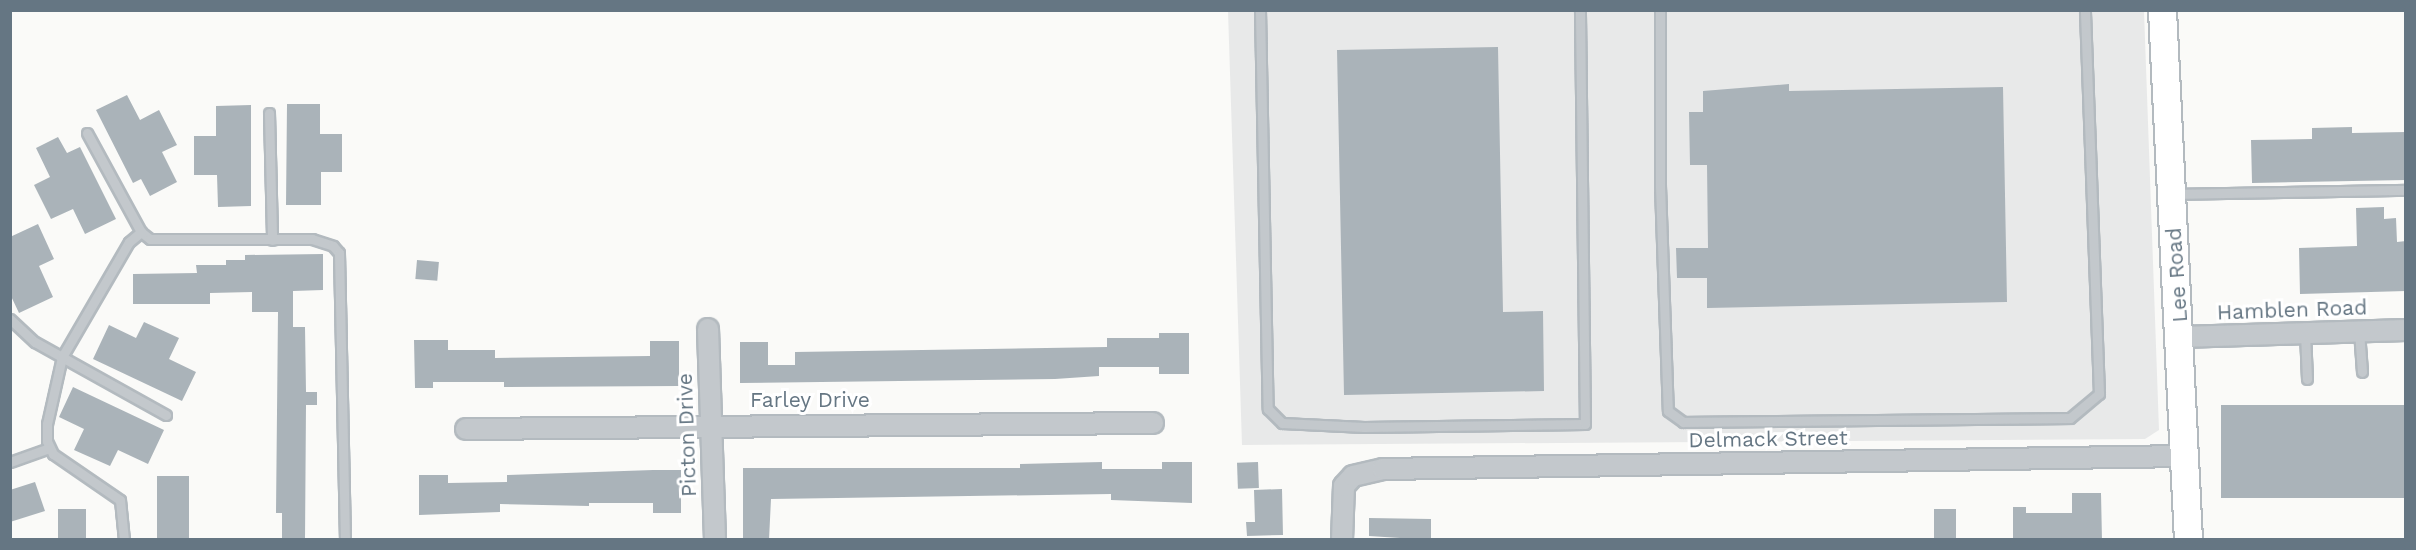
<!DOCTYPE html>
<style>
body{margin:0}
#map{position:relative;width:2416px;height:550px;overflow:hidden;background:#fafaf8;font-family:"Work Sans",sans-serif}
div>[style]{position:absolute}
.built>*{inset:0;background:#e8e9e9}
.building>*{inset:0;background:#aab3b9;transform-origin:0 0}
.roads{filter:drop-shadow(2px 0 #b3babf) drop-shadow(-2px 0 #b3babf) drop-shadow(0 2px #b3babf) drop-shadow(0 -2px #b3babf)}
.service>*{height:9px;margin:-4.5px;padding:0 4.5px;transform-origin:4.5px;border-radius:4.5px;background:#c3c8cc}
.minor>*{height:20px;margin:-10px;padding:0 10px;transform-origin:10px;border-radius:10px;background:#c3c8cc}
.secondary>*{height:27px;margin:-13.5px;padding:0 13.5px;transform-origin:13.5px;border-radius:13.5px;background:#fff}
span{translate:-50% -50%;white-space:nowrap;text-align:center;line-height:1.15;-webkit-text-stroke:6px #fff;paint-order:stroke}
.street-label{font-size:21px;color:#657683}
.frame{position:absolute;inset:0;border:12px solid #657683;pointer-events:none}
</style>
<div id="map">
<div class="built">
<div style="clip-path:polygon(1228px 11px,2144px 11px,2159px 430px,2145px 439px,1242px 445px)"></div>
</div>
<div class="building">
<div style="clip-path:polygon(1498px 47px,1503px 312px,1543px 311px,1544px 391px,1344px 395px,1337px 50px)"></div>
<div style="clip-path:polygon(1789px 84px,1789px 91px,2003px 87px,2007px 302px,1707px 308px,1707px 278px,1677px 278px,1676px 248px,1708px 248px,1707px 165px,1690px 165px,1689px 112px,1703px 112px,1703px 91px)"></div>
<div style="clip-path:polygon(127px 95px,140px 120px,159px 110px,177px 145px,162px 152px,177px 182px,150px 196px,141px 179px,133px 183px,96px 110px)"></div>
<div style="clip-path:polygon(287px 104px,320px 104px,320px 134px,342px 134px,342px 172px,321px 172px,321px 205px,286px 205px)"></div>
<div style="clip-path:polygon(251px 105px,251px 206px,218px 207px,217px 175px,194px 175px,194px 136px,216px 136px,216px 106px)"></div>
<div style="clip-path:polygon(2352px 127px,2352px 133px,2406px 132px,2406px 180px,2252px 183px,2251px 140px,2312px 139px,2312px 128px)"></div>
<div style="clip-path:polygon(58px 137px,67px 153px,80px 147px,116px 219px,85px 234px,73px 209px,51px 219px,34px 185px,50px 177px,36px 148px)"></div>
<div style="clip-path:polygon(2384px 207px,2384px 219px,2396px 218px,2397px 242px,2406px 241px,2406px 291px,2300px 294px,2299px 248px,2357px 246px,2356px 208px)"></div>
<div style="clip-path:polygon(38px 224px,54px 259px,39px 266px,53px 297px,19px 313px,10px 294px,10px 237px)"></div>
<div style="clip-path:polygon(323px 254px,323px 290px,293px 291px,293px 327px,305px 327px,306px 392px,317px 392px,317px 405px,306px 405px,305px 540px,282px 540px,282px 513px,276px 513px,278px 312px,252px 312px,252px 292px,210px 293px,210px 304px,133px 304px,133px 274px,197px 273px,196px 265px,226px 265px,226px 260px,245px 260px,245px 255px)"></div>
<div style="left:417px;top:260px;width:22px;height:19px;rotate:5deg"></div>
<div style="clip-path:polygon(144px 322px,179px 338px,169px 359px,196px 372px,182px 401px,93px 359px,109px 325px,136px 338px)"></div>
<div style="clip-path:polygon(1159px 333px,1189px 333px,1189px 374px,1159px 374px,1159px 367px,1099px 367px,1099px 376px,1055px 379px,740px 383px,740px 342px,768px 342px,768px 365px,795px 365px,795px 352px,1107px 347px,1107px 338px,1159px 338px)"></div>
<div style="clip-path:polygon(414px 340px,448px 340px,448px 350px,495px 350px,495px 358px,650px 356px,650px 341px,679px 341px,679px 386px,504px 387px,504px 382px,433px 382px,433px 388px,415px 388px)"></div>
<div style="clip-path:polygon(73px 387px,164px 430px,148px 464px,118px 450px,110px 466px,74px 450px,84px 429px,59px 417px)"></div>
<div style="left:2406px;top:405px;width:93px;height:185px;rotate:90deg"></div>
<div style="clip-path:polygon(1102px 462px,1102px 469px,1162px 469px,1162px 462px,1192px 462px,1192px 503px,1111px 500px,1111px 494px,771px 499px,769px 540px,743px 540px,743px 468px,1020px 468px,1020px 464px)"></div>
<div style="left:1258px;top:462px;width:26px;height:21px;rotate:88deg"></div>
<div style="clip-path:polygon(653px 470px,681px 470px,681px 513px,653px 513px,653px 503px,589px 503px,589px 506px,500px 504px,500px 512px,419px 515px,419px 475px,448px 475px,448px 483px,507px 482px,507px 475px)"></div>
<div style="left:157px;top:476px;width:32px;height:64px"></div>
<div style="clip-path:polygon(35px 482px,45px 511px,10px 522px,10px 490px)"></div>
<div style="clip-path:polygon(1282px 489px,1283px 535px,1247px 536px,1246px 522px,1255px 522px,1254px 490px)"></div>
<div style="clip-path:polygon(2072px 493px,2101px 493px,2102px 540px,2013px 538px,2013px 507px,2026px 507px,2026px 513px,2072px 513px)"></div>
<div style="left:58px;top:509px;width:28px;height:31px"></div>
<div style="left:1934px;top:509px;width:22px;height:31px"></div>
<div style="clip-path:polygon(1369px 518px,1431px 519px,1431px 540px,1369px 536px)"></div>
</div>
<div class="roads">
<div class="service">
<div style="left:1260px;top:10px;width:399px;rotate:88.9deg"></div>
<div style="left:1268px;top:409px;width:20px;rotate:45deg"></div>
<div style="left:1282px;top:423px;width:82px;rotate:2.8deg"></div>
<div style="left:1364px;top:427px;width:221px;rotate:-0.8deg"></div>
<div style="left:1585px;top:424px;width:414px;rotate:-90.7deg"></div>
<div style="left:1660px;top:10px;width:176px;rotate:90deg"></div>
<div style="left:1660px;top:186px;width:225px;rotate:88deg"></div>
<div style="left:1668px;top:411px;width:19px;rotate:36deg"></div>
<div style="left:1683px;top:422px;width:387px;rotate:-0.6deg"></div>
<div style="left:2070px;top:418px;width:38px;rotate:-40deg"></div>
<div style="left:2099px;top:394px;width:384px;rotate:-92.1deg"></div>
<div style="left:269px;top:113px;width:127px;rotate:88.6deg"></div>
<div style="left:87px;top:133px;width:113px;rotate:61.4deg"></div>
<div style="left:141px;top:232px;width:11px;rotate:38deg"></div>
<div style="left:150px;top:239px;width:162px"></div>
<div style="left:312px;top:239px;width:22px;rotate:18deg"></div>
<div style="left:333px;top:246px;width:9px;rotate:49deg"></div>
<div style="left:339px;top:253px;width:287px;rotate:88.8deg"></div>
<div style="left:2174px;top:194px;width:232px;rotate:-1deg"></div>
<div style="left:10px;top:319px;width:34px;rotate:43deg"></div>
<div style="left:35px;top:342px;width:150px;rotate:29.1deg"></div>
<div style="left:2359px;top:331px;width:41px;rotate:85.8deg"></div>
<div style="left:2305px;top:333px;width:46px;rotate:87.5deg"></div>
<div style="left:10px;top:462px;width:41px;rotate:-19.7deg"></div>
<div style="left:124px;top:540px;width:40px;rotate:-95.7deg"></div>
<div style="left:120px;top:500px;width:81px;rotate:-145.5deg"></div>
<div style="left:53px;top:454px;width:14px;rotate:-115deg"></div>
<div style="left:47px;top:441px;width:17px;rotate:-90deg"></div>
<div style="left:47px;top:424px;width:69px;rotate:-77.4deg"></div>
<div style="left:62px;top:357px;width:133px;rotate:-59.8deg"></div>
<div style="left:129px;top:242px;width:16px;rotate:-40deg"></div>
</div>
<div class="minor">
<div style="left:708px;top:329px;width:211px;rotate:88.1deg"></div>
<div style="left:2181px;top:337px;width:225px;rotate:-1.8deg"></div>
<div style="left:466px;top:429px;width:687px;rotate:-0.5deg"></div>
<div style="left:1342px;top:540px;width:54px;rotate:-87.9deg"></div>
<div style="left:1344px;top:486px;width:13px;rotate:-48deg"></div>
<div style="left:1353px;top:476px;width:31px;rotate:-13deg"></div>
<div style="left:1383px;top:469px;width:802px;rotate:-0.93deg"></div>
</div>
<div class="secondary">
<div style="left:2162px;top:10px;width:531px;rotate:87.19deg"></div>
</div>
</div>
<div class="street-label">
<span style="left:2177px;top:275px;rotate:-94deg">Lee Road</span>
<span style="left:2292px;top:310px;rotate:-2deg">Hamblen Road</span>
<span style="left:810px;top:400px">Farley Drive</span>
<span style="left:687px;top:435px;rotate:-92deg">Picton Drive</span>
<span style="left:1768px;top:439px;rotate:-1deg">Delmack Street</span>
</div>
<div class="frame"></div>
</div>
